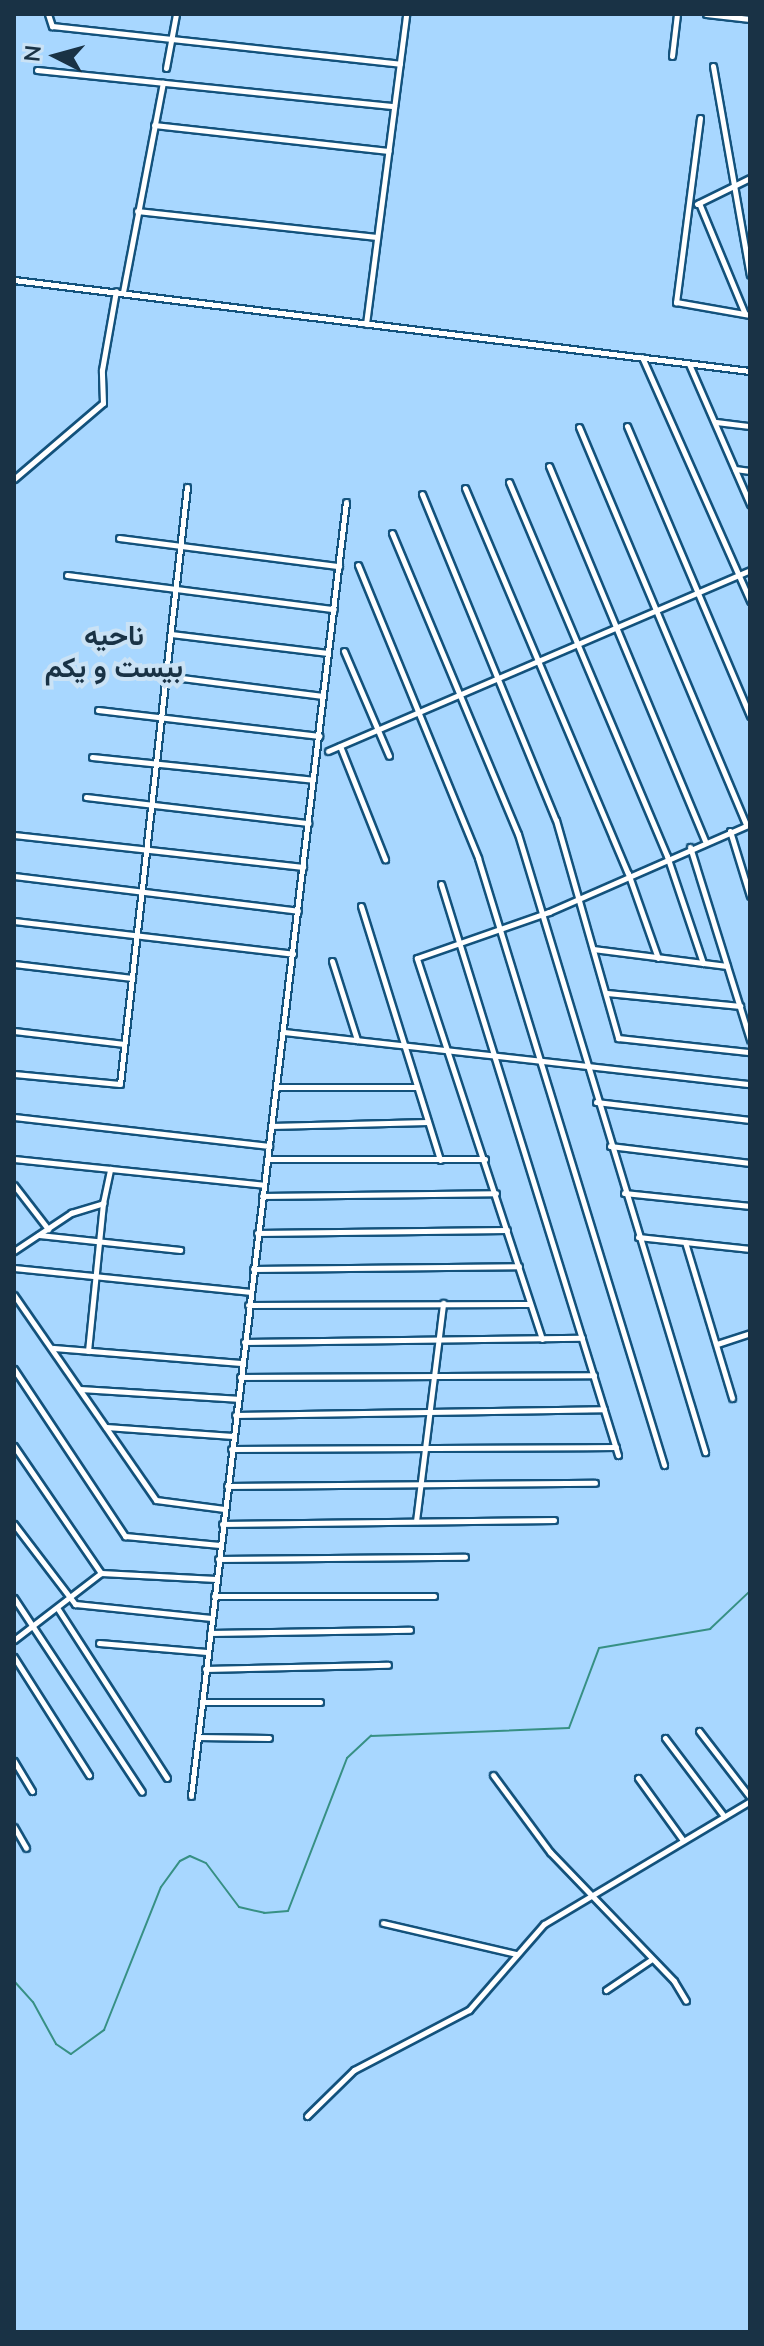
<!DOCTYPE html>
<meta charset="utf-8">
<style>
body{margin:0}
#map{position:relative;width:764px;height:2346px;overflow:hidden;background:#a8d7ff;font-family:Mulish,Vazirmatn,sans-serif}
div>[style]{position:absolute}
.stream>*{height:2px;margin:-1px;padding:0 1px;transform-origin:1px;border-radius:1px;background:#379084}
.roads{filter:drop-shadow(2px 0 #13527c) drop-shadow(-2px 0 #13527c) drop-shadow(0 2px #13527c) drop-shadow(0 -2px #13527c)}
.minor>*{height:5px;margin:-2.5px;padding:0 2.5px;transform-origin:2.5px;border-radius:2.5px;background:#fff}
span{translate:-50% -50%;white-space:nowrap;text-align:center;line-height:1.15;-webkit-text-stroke:8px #cae2f5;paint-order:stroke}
.district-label{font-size:28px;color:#193245;font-weight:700}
.frame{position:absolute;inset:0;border:16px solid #193245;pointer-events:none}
.north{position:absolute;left:16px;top:16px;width:80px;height:80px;-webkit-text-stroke:6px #cae2f5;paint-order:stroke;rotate:276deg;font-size:22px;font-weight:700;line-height:32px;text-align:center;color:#193245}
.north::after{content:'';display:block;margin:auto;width:28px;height:36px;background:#193245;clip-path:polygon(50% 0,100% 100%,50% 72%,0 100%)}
</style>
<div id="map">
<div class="stream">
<div style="left:14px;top:1981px;width:28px;rotate:48deg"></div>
<div style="left:33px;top:2002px;width:48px;rotate:61.3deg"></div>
<div style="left:56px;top:2044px;width:18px;rotate:34deg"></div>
<div style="left:71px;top:2054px;width:41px;rotate:-36deg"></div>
<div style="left:104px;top:2030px;width:154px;rotate:-68.3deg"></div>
<div style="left:161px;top:1887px;width:32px;rotate:-54deg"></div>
<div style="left:180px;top:1861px;width:11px;rotate:-27deg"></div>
<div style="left:190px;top:1856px;width:17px;rotate:24deg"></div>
<div style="left:206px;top:1863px;width:55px;rotate:53.1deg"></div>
<div style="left:239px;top:1907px;width:26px;rotate:13deg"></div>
<div style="left:264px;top:1913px;width:24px;rotate:-5deg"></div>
<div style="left:288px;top:1911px;width:164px;rotate:-68.9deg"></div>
<div style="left:347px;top:1758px;width:33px;rotate:-43deg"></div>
<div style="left:371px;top:1736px;width:198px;rotate:-2.3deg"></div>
<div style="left:569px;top:1728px;width:85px;rotate:-69.4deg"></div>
<div style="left:599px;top:1648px;width:113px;rotate:-9.7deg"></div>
<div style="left:710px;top:1629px;width:55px;rotate:-43.5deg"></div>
</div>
<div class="roads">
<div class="minor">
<div style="left:48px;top:14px;width:13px;rotate:72deg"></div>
<div style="left:52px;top:26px;width:350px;rotate:6.2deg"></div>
<div style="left:706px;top:14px;width:44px;rotate:6.5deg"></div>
<div style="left:672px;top:56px;width:42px;rotate:-83.2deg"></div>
<div style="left:713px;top:66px;width:212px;rotate:80deg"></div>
<div style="left:166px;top:68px;width:55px;rotate:-79.5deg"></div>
<div style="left:37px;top:70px;width:359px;rotate:5.8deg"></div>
<div style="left:700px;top:118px;width:186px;rotate:97.4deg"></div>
<div style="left:676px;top:302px;width:75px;rotate:10deg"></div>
<div style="left:154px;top:125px;width:236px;rotate:6.3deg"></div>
<div style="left:699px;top:203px;width:120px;rotate:67.5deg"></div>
<div style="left:697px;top:204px;width:59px;rotate:-26.1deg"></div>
<div style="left:137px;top:211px;width:241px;rotate:6.2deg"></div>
<div style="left:14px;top:280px;width:742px;rotate:7.05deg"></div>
<div style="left:123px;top:292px;width:213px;rotate:-79.2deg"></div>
<div style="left:366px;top:324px;width:313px;rotate:-82.6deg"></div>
<div style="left:642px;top:357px;width:267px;rotate:66.1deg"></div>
<div style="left:689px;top:364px;width:153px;rotate:66.5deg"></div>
<div style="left:716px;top:422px;width:34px;rotate:7deg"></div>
<div style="left:627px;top:426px;width:315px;rotate:67deg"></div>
<div style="left:579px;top:427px;width:432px;rotate:67.2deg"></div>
<div style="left:549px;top:466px;width:406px;rotate:67.4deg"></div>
<div style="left:735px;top:469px;width:15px;rotate:8deg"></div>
<div style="left:14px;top:479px;width:117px;rotate:-40.5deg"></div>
<div style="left:103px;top:403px;width:33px;rotate:-92deg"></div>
<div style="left:102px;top:370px;width:80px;rotate:-80deg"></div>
<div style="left:509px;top:482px;width:406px;rotate:67.1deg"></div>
<div style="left:667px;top:856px;width:113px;rotate:71.4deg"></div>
<div style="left:465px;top:488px;width:418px;rotate:67.1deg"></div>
<div style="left:628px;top:873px;width:90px;rotate:70.6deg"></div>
<div style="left:422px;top:494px;width:352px;rotate:67.7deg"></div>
<div style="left:556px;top:820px;width:227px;rotate:74.1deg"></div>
<div style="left:618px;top:1038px;width:133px;rotate:6.1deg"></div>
<div style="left:392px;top:533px;width:326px;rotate:67.3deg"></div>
<div style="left:518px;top:834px;width:646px;rotate:73.16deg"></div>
<div style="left:119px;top:538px;width:222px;rotate:7.3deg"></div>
<div style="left:358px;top:565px;width:317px;rotate:67.7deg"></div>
<div style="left:478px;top:858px;width:635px;rotate:72.96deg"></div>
<div style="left:67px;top:575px;width:269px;rotate:7.3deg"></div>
<div style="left:171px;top:634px;width:158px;rotate:6.9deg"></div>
<div style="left:344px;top:651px;width:114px;rotate:66.8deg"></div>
<div style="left:166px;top:676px;width:158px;rotate:7.3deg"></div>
<div style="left:98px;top:710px;width:223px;rotate:6.7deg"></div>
<div style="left:340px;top:746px;width:122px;rotate:68.3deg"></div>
<div style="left:328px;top:751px;width:459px;rotate:-23.2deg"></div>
<div style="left:92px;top:757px;width:222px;rotate:5.9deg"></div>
<div style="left:86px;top:797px;width:224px;rotate:6.7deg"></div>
<div style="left:730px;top:831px;width:68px;rotate:72.9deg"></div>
<div style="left:14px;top:835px;width:291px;rotate:6.3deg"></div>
<div style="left:690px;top:847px;width:202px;rotate:72.7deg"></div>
<div style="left:14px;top:876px;width:286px;rotate:7deg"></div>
<div style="left:441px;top:884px;width:598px;rotate:72.78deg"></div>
<div style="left:361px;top:906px;width:266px;rotate:72.7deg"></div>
<div style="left:14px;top:921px;width:281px;rotate:6.7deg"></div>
<div style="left:593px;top:949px;width:135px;rotate:7.2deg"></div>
<div style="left:332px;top:961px;width:83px;rotate:72.4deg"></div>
<div style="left:14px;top:964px;width:119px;rotate:6.8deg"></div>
<div style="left:607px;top:993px;width:134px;rotate:5.6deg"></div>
<div style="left:14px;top:1031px;width:111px;rotate:6.7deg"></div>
<div style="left:284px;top:1032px;width:469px;rotate:6.4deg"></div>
<div style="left:14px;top:1074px;width:106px;rotate:5.4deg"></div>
<div style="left:120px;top:1084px;width:601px;rotate:-83.6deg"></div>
<div style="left:277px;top:1087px;width:140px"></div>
<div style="left:596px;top:1102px;width:155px;rotate:6.7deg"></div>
<div style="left:14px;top:1117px;width:257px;rotate:6.5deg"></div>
<div style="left:271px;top:1126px;width:157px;rotate:-1.5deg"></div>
<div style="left:610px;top:1146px;width:141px;rotate:6.9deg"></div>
<div style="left:14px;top:1159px;width:251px;rotate:5.9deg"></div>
<div style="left:267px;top:1159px;width:218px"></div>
<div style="left:14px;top:1185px;width:56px;rotate:52.3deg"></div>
<div style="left:624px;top:1193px;width:127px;rotate:5.9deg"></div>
<div style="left:262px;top:1196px;width:234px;rotate:-0.7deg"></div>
<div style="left:257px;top:1233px;width:250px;rotate:-0.7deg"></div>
<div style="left:39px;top:1235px;width:142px;rotate:6.1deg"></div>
<div style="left:638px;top:1237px;width:113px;rotate:6.1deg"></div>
<div style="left:685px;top:1242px;width:163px;rotate:73.2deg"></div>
<div style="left:14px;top:1251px;width:69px;rotate:-33.7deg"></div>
<div style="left:71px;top:1213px;width:34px;rotate:-17deg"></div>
<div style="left:103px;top:1203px;width:35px;rotate:-78deg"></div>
<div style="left:14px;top:1268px;width:236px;rotate:5.8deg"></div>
<div style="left:253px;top:1269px;width:266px;rotate:-0.6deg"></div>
<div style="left:14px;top:1295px;width:249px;rotate:55.3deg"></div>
<div style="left:156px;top:1500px;width:69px;rotate:7.5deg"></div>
<div style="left:248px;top:1305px;width:282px;rotate:-0.2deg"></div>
<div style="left:542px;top:1339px;width:401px;rotate:-108.2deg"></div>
<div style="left:417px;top:958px;width:140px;rotate:-19.2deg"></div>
<div style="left:549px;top:912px;width:219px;rotate:-23.6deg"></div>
<div style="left:244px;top:1342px;width:338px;rotate:-0.7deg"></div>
<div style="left:717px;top:1344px;width:35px;rotate:-18deg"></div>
<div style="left:53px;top:1348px;width:189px;rotate:4.6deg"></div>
<div style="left:88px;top:1351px;width:149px;rotate:-84.2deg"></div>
<div style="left:14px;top:1369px;width:201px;rotate:56.4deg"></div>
<div style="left:125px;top:1536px;width:95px;rotate:5.4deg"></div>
<div style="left:240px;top:1377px;width:354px;rotate:-0.3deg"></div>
<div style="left:80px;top:1389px;width:157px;rotate:3.6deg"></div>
<div style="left:235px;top:1415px;width:369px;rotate:-0.9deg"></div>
<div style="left:106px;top:1427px;width:127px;rotate:4.1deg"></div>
<div style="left:14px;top:1446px;width:154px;rotate:55.6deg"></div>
<div style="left:231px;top:1449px;width:385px;rotate:-0.3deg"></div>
<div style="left:227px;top:1486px;width:368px;rotate:-0.5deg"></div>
<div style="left:416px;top:1521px;width:220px;rotate:-82.9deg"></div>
<div style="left:14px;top:1524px;width:101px;rotate:52.7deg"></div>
<div style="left:75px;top:1604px;width:137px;rotate:5.9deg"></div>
<div style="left:222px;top:1524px;width:332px;rotate:-0.7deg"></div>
<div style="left:218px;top:1559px;width:247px;rotate:-0.5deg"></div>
<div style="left:214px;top:1596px;width:220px"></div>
<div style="left:14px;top:1598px;width:232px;rotate:56.6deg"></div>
<div style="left:58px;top:1609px;width:201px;rotate:57.2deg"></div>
<div style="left:210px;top:1633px;width:200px;rotate:-0.9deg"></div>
<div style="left:14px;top:1640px;width:110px;rotate:-37.6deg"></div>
<div style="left:101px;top:1573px;width:115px;rotate:3deg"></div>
<div style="left:99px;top:1643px;width:108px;rotate:4.8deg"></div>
<div style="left:14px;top:1657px;width:140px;rotate:57.6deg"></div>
<div style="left:205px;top:1669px;width:183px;rotate:-1.3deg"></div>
<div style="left:202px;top:1702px;width:118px"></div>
<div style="left:699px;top:1731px;width:83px;rotate:52.3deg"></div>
<div style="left:198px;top:1737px;width:71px;rotate:0.8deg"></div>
<div style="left:665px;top:1738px;width:98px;rotate:52.9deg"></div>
<div style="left:14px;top:1761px;width:35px;rotate:59deg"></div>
<div style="left:493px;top:1775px;width:96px;rotate:53.5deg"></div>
<div style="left:550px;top:1852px;width:179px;rotate:46.1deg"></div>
<div style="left:674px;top:1981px;width:23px;rotate:59deg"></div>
<div style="left:638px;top:1778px;width:75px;rotate:54.2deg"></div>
<div style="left:191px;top:1796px;width:1303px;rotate:-83.17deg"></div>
<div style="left:14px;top:1827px;width:24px;rotate:60deg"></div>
<div style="left:383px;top:1923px;width:137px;rotate:13.1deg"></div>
<div style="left:606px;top:1990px;width:55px;rotate:-34deg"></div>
<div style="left:307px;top:2116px;width:66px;rotate:-44.4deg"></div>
<div style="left:354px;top:2070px;width:130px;rotate:-27.6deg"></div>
<div style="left:469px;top:2010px;width:114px;rotate:-48.9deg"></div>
<div style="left:544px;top:1924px;width:240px;rotate:-30.8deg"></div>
</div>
</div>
<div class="district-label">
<span style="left:114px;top:651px">ناحیه<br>بیست و یکم</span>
</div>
<div class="frame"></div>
<div class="north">N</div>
</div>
